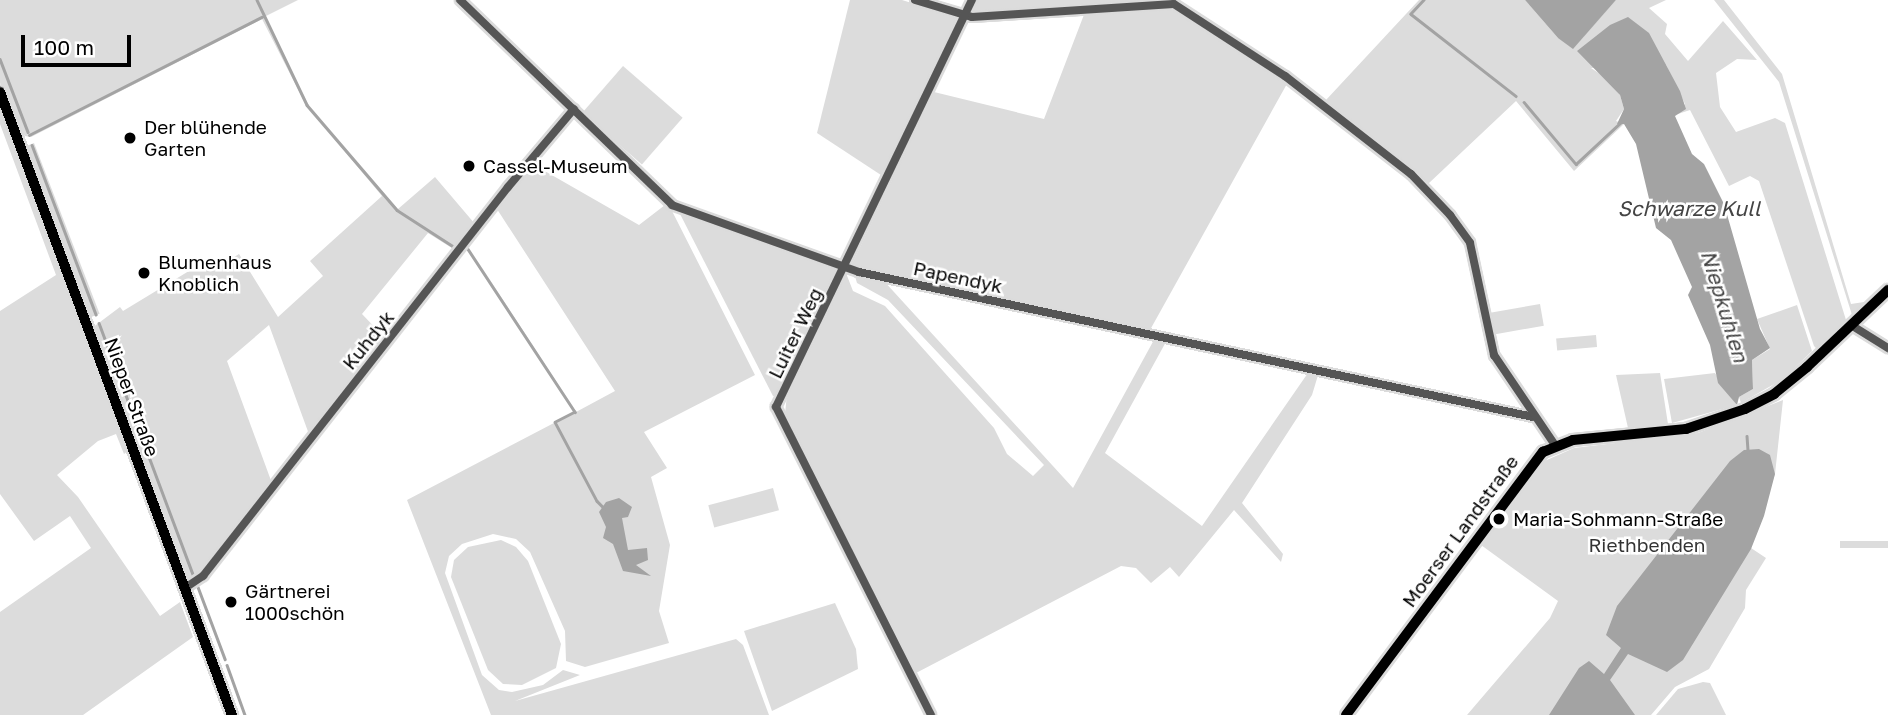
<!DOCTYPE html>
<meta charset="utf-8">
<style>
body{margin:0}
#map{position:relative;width:1888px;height:715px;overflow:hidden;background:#fff;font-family:"Golos Text",sans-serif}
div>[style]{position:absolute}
.green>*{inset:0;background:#dcdcdc;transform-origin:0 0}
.water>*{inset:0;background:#a3a3a3}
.stream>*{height:2.5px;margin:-1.25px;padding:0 1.25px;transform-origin:1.25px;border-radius:1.25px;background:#a3a3a3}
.roads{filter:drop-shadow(2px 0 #dbdbdb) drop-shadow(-2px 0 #dbdbdb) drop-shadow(0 2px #dbdbdb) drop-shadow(0 -2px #dbdbdb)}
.minor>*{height:8px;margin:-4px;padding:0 4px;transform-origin:4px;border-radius:4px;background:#555}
.major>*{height:10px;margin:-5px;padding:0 5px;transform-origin:5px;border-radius:5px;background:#000}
.dots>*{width:19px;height:19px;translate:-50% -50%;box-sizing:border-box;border:4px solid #fff;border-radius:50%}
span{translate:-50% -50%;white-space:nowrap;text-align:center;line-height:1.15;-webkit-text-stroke:5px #fff;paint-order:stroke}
.poi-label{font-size:19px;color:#000}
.left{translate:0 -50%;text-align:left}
.street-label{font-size:19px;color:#000}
.park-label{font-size:19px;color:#333}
.water-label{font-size:21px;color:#444;font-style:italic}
.scale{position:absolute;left:21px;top:35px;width:110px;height:32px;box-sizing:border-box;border:4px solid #000;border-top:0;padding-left:9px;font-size:21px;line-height:24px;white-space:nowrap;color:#000;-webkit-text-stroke:5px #fff;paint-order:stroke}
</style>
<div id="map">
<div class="green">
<div style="clip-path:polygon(0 0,298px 0,264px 17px,308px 104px,398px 209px,435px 177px,475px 224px,455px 250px,428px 233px,362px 314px,385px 338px,310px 437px,269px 325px,227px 361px,273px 486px,189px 582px,92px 328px,120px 307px,123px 311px,212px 257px,218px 267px,239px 254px,278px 317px,323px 276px,310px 261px,382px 196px,306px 105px,262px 19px,31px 137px,25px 136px,18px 132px,0 83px)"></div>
<div style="clip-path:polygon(850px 0,902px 0,959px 18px,884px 177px,817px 133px)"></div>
<div style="clip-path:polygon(977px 0,1168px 0,971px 14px)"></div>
<div style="clip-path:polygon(1419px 0,1525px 0,1558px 38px,1580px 40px,1616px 0,1666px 0,1649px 8px,1667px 24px,1665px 34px,1688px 61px,1723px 21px,1757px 60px,1737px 59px,1716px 73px,1720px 107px,1736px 132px,1775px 118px,1785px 123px,1846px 320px,1817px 349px,1814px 346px,1759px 181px,1750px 176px,1729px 186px,1690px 110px,1678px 114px,1685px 104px,1666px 65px,1591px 68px,1612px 82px,1620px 95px,1624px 109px,1616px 121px,1624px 124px,1574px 171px,1516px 101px,1428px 184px,1326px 100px)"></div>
<div style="clip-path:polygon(1714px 0,1724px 0,1782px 74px,1851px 304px,1864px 302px,1888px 279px,1852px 315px,1779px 82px)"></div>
<div style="clip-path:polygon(1174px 6px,1288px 82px,1150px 330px,851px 266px,934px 92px,1044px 119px,1085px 12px)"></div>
<div style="left:623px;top:66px;width:79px;height:62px;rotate:41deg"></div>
<div style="clip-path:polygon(0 105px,129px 450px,124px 454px,116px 434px,98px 441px,57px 475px,78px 497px,160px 616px,180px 602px,193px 637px,83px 715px,0 715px,0 612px,91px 548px,70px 516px,34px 541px,0 494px,0 311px,56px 275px,0 124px)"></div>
<div style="left:34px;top:143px;width:183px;height:11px;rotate:69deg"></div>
<div style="clip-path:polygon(529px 162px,639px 225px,665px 205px,672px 211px,755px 375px,644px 432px,667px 468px,651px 477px,670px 545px,659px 611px,669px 643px,585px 667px,566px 661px,565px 631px,530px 552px,516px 539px,493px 534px,462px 544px,449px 556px,445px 573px,482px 675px,499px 690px,512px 692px,543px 685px,563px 670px,580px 675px,515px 701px,736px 639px,743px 645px,769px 715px,491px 715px,407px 500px,575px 412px,469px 248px,576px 412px,615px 391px,495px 206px)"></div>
<div style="clip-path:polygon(679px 212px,839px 271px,780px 396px,773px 396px)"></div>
<div style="clip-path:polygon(846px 273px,853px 291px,885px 306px,994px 428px,1007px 454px,1033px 476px,1044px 465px,888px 300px,857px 283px,854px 273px,883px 280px,1073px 488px,1155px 338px,1167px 340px,1105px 453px,1202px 526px,1310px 370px,1319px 372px,1312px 395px,1242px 503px,1283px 554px,1281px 562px,1234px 510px,1179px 577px,1170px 567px,1151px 583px,1136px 568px,1121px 566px,916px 673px,785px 414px,787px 394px)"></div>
<div style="left:1540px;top:304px;width:22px;height:52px;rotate:80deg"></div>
<div style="clip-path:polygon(1797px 305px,1812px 351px,1783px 379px,1741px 403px,1739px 397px,1753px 389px,1752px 360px,1770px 349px,1757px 319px)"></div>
<div style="left:1596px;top:335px;width:12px;height:40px;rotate:85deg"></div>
<div style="clip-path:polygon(1660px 373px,1668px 424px,1628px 428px,1616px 375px)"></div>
<div style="clip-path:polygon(1715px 373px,1737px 405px,1672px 423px,1664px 379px)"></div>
<div style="clip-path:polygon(1783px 400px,1775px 474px,1751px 548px,1766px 558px,1746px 590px,1745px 608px,1709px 669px,1675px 687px,1651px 715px,1467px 715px,1550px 618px,1558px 601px,1481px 545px,1540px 463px,1574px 448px,1698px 433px)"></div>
<div style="left:773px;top:488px;width:23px;height:67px;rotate:75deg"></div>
<div style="clip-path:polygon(501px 540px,516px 547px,528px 561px,561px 644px,556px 668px,522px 685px,503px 684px,488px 670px,451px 577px,454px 560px,468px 547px)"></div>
<div style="left:1888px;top:541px;width:7px;height:48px;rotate:90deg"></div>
<div style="clip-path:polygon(835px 603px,856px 649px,858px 669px,772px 711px,744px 631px)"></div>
<div style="clip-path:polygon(1703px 682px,1710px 683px,1726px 715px,1656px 715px,1678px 689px)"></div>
</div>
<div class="water">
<div style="clip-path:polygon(1525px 0,1616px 0,1573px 49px,1558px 38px)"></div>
<div style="clip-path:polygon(1628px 17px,1649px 33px,1680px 91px,1686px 109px,1675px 116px,1692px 154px,1704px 164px,1724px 204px,1760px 329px,1770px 348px,1752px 360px,1753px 389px,1739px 397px,1737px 405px,1718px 383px,1710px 345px,1688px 295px,1692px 287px,1679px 258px,1671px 240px,1656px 228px,1636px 144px,1624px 124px,1617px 124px,1624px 109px,1620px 95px,1577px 51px,1610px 25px)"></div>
<div style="clip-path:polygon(1759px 449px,1770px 455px,1775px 474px,1764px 516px,1751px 549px,1683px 660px,1667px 672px,1628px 654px,1610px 680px,1635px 715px,1549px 715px,1579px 668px,1589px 661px,1604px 674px,1621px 648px,1606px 635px,1617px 606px,1730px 461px,1744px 450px)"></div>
<div style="clip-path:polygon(619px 498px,632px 507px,628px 517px,622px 518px,628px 550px,647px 548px,648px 560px,636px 565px,651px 576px,623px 571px,613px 544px,603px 538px,606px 527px,599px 512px,606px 502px)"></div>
</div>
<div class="stream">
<div style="left:257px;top:0;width:116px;rotate:64.5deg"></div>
<div style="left:307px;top:105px;width:138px;rotate:49.4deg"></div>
<div style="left:397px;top:210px;width:70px;rotate:32.8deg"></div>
<div style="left:1424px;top:0;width:19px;rotate:133deg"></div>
<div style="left:1411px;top:14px;width:133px;rotate:38deg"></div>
<div style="left:0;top:59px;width:78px;rotate:69deg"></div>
<div style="left:1524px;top:102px;width:81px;rotate:50deg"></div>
<div style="left:1576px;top:164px;width:62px;rotate:-43deg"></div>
<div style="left:29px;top:135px;width:261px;rotate:-26.9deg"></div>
<div style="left:32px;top:145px;width:181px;rotate:69.3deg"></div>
<div style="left:468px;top:249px;width:195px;rotate:56.7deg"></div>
<div style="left:575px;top:412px;width:22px;rotate:153deg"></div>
<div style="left:555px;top:422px;width:89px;rotate:62deg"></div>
<div style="left:597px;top:501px;width:11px;rotate:45deg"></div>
<div style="left:99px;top:323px;width:271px;rotate:69.5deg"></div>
<div style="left:1747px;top:436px;width:16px;rotate:86deg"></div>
<div style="left:198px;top:587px;width:77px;rotate:69.4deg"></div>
<div style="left:227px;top:665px;width:53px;rotate:70.2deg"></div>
</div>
<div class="roads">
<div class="minor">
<div style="left:460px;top:0;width:295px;rotate:44deg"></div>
<div style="left:672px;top:205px;width:199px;rotate:19.7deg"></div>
<div style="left:859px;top:272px;width:689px;rotate:12.14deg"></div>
<div style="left:915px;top:0;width:59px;rotate:16.6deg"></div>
<div style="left:972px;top:17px;width:202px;rotate:-3.7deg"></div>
<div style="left:1174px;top:4px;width:132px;rotate:33deg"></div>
<div style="left:1285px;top:76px;width:160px;rotate:37.9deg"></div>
<div style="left:1411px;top:174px;width:57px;rotate:46.4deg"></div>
<div style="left:1450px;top:215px;width:34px;rotate:54deg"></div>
<div style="left:1470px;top:243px;width:115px;rotate:77.9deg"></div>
<div style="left:1494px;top:355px;width:109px;rotate:55.9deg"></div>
<div style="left:1851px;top:325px;width:44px;rotate:31.9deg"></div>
<div style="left:185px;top:588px;width:22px;rotate:-34deg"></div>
<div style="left:203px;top:576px;width:494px;rotate:-51.9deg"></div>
<div style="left:508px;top:187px;width:102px;rotate:-49.8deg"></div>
<div style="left:931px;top:715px;width:345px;rotate:-116.7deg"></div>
<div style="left:776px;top:407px;width:452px;rotate:-64.3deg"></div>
</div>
<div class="major">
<div style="left:0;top:92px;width:665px;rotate:69.58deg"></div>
<div style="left:1346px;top:715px;width:329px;rotate:-53.2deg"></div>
<div style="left:1543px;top:452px;width:32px;rotate:-22deg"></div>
<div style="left:1573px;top:440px;width:114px;rotate:-5.6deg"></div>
<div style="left:1686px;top:429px;width:62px;rotate:-18.7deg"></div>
<div style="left:1745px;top:409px;width:33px;rotate:-27deg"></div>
<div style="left:1774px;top:394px;width:43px;rotate:-39.3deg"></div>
<div style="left:1807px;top:367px;width:112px;rotate:-43.5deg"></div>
</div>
</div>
<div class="dots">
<div style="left:130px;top:138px;background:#000"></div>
<div style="left:469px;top:166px;background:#000"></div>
<div style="left:144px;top:273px;background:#000"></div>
<div style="left:1499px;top:519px;background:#000"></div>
<div style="left:231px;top:602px;background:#000"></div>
</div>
<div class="poi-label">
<span class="left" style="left:144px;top:138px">Der blühende<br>Garten</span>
<span class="left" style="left:483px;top:166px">Cassel-Museum</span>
<span class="left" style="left:158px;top:273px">Blumenhaus<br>Knoblich</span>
<span class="left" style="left:1513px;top:519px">Maria-Sohmann-Straße</span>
<span class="left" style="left:245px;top:602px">Gärtnerei<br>1000schön</span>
</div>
<div class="street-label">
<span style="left:958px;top:277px;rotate:12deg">Papendyk</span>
<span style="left:795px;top:333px;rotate:-64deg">Luiter Weg</span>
<span style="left:368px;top:340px;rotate:-51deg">Kuhdyk</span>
<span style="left:132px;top:397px;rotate:70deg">Nieper Straße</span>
<span style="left:1460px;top:531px;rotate:-54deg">Moerser Landstraße</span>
</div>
<div class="park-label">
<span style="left:1647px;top:545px">Riethbenden</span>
</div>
<div class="water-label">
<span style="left:1689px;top:208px">Schwarze Kull</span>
<span style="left:1725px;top:306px;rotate:73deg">Niepkuhlen</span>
</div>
<div class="scale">100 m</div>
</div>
